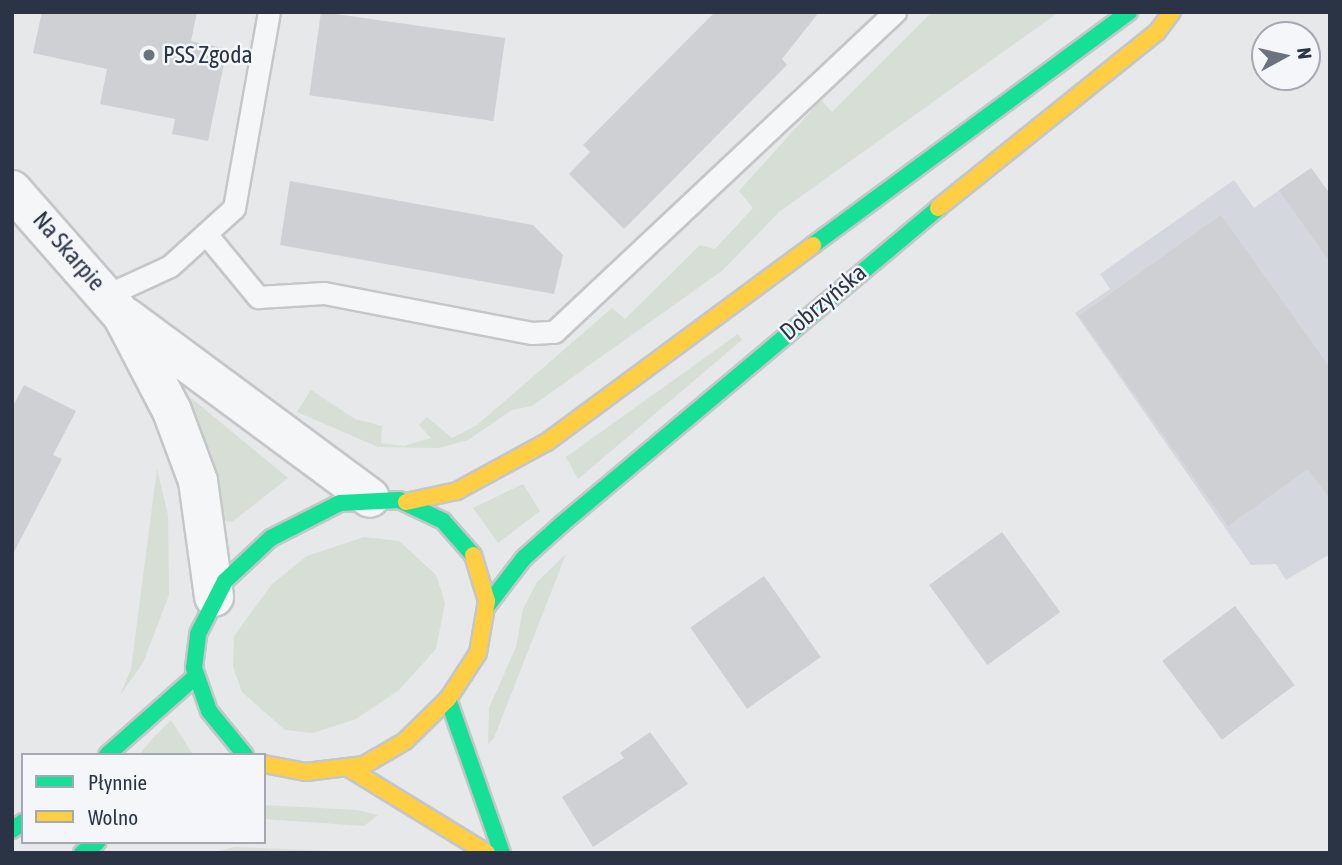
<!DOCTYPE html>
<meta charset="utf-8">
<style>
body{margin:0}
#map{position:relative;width:1342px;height:865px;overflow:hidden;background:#e6e8ea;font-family:"Asap Condensed",sans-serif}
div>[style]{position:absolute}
.built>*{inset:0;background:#d4d7dd}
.green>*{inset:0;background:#d6ded6}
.building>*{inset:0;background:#ced0d3;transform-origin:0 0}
.roads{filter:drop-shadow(2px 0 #c4c6c8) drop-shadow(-2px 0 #c4c6c8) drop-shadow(0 2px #c4c6c8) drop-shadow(0 -2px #c4c6c8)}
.lane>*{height:21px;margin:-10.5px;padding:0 10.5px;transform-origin:10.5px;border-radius:10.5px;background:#f5f6f7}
.street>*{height:38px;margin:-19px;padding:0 19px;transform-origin:19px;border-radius:19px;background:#f5f6f7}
.fast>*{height:16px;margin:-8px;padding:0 8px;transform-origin:8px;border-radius:8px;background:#16e098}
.slow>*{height:16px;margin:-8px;padding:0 8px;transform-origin:8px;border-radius:8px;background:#ffcf43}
.dots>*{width:19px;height:19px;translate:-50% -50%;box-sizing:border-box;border:4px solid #f4f6f9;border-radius:50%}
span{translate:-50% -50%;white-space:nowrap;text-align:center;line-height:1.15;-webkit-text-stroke:5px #f4f6f9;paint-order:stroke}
.poi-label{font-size:24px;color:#2b3445}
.left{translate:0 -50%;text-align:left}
.street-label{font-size:24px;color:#2b3445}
.frame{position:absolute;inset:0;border:14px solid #2b3445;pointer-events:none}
.legend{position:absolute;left:21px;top:753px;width:245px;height:91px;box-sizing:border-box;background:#f4f6f9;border:2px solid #a4a8b1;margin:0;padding:9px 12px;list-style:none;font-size:21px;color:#2b3445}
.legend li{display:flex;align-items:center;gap:14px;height:35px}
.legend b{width:35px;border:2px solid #a4a8b1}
.north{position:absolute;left:1251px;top:21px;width:70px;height:70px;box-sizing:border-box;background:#f4f6f9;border:2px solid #a4a8b1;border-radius:50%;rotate:82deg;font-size:19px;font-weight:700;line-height:28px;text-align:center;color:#2b3445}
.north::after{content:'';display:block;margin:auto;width:24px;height:32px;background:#6c737f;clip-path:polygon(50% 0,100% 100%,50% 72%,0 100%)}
</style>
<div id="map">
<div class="built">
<div style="clip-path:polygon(1311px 168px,1330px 194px,1330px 554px,1286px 580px,1276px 564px,1251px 565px,1075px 313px,1110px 289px,1100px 274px,1234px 180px,1254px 208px)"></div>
</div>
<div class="green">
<div style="clip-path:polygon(932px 12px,1059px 12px,779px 212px,723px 270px,532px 406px,512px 410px,468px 440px,439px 448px,378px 447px,297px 412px,311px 390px,355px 419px,382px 426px,381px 443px,404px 446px,431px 438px,419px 425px,427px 417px,452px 438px,477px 425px,612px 308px,625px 319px,700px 245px,715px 249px,753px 208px,739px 191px,821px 100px,832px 112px)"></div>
<div style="clip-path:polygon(738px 334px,742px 340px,578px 479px,566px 457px)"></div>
<div style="clip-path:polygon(191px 398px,288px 478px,232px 522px,222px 520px)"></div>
<div style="clip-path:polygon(157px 469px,168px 515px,169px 595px,143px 663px,120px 695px,131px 669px)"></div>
<div style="clip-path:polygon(523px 484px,540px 511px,498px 543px,473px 508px)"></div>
<div style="clip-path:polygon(364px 537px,399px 541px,436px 575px,445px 603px,436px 649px,399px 690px,356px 719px,313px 733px,285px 730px,242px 692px,233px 667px,234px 636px,272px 584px,307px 556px)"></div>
<div style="clip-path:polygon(566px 554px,494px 738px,488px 744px,489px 708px,516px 647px,523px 609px,537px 582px)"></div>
<div style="clip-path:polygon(171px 720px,193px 755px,139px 755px,152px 739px)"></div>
<div style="clip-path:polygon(264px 805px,357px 810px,378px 815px,364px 826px,264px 819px)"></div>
<div style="clip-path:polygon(235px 847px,349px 852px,352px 853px,212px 853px)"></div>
</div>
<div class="building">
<div style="clip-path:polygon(42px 12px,197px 12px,191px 41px,227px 49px,208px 141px,172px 134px,175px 119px,100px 104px,107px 69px,33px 53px)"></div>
<div style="left:321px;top:12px;width:186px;height:84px;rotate:8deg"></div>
<div style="clip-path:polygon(715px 12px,819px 12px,782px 59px,787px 65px,624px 229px,569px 174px,590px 152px,583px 145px)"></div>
<div style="clip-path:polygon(1311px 168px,1330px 194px,1330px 262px,1279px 190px)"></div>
<div style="clip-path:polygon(290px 181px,533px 225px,563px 255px,554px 294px,280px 245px)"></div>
<div style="clip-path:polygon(1221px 215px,1330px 368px,1330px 499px,1308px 469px,1228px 526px,1079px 316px)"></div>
<div style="clip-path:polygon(24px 385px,76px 411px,53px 455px,62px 459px,12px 556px,12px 408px)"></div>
<div style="left:1002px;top:532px;width:99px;height:90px;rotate:54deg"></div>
<div style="left:764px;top:576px;width:99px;height:90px;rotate:55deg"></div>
<div style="left:1235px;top:606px;width:99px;height:91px;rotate:53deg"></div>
<div style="clip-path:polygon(650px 732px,688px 784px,593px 847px,562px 797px,624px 758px,620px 753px)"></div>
</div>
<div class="roads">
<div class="lane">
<div style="left:206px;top:234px;width:82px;rotate:50.5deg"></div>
<div style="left:258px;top:297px;width:66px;rotate:-3.5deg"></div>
<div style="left:324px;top:293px;width:212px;rotate:10.9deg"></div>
<div style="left:532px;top:333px;width:22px;rotate:-3deg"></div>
<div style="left:554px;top:332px;width:468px;rotate:-43.2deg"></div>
<div style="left:107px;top:295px;width:69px;rotate:-24.7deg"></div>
<div style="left:170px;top:266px;width:86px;rotate:-42.2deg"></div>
<div style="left:234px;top:208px;width:199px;rotate:-79.9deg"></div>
</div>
<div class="street">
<div style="left:12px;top:190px;width:167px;rotate:48.7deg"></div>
<div style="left:122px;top:315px;width:108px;rotate:62.5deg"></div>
<div style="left:172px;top:411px;width:75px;rotate:69.6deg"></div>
<div style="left:198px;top:481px;width:117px;rotate:82.1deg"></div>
<div style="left:127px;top:318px;width:302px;rotate:36.5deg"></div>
</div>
<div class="fast">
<div style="left:813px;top:245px;width:393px;rotate:-36.4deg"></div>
<div style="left:487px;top:606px;width:61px;rotate:-52.4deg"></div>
<div style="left:524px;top:558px;width:52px;rotate:-41.9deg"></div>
<div style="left:563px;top:523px;width:490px;rotate:-40deg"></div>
<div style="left:448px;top:699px;width:163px;rotate:70.7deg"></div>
<div style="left:107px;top:755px;width:118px;rotate:-41.6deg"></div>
<div style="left:245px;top:755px;width:57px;rotate:-129.3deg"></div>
<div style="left:209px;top:711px;width:46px;rotate:-109.2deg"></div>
<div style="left:194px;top:668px;width:34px;rotate:-83deg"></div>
<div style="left:198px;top:634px;width:59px;rotate:-63deg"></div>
<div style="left:225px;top:581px;width:63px;rotate:-43.1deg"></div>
<div style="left:271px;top:538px;width:77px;rotate:-26.9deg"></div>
<div style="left:340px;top:503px;width:59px;rotate:-2.9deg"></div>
<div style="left:399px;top:500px;width:49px;rotate:25.5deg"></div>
<div style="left:443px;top:521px;width:45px;rotate:48.6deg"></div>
<div style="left:12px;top:830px;width:14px;rotate:-36deg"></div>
<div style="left:82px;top:853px;width:19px;rotate:-35deg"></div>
</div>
<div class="slow">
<div style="left:938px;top:208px;width:281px;rotate:-38.8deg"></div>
<div style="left:1157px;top:32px;width:25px;rotate:-53deg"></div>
<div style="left:406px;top:502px;width:52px;rotate:-12.2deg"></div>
<div style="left:457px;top:491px;width:102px;rotate:-28.6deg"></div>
<div style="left:547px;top:442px;width:331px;rotate:-36.5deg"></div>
<div style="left:264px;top:764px;width:43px;rotate:10.8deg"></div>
<div style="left:306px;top:772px;width:58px;rotate:-6.9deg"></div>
<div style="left:364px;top:765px;width:48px;rotate:-30.3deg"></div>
<div style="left:405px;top:741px;width:60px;rotate:-44.3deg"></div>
<div style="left:448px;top:699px;width:55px;rotate:-56.9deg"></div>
<div style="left:478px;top:653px;width:53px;rotate:-80.2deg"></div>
<div style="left:487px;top:601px;width:48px;rotate:-106.9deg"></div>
<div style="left:350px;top:769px;width:161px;rotate:31.5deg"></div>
</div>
</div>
<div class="dots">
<div style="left:149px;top:55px;background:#6c737f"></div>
</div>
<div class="poi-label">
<span class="left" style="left:163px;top:55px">PSS Zgoda</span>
</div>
<div class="street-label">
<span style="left:69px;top:251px;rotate:49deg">Na Skarpie</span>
<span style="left:823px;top:302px;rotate:-40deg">Dobrzyńska</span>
</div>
<div class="frame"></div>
<ul class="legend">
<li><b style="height:9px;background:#16e098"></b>Płynnie</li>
<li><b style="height:9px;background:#ffcf43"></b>Wolno</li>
</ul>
<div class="north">N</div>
</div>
